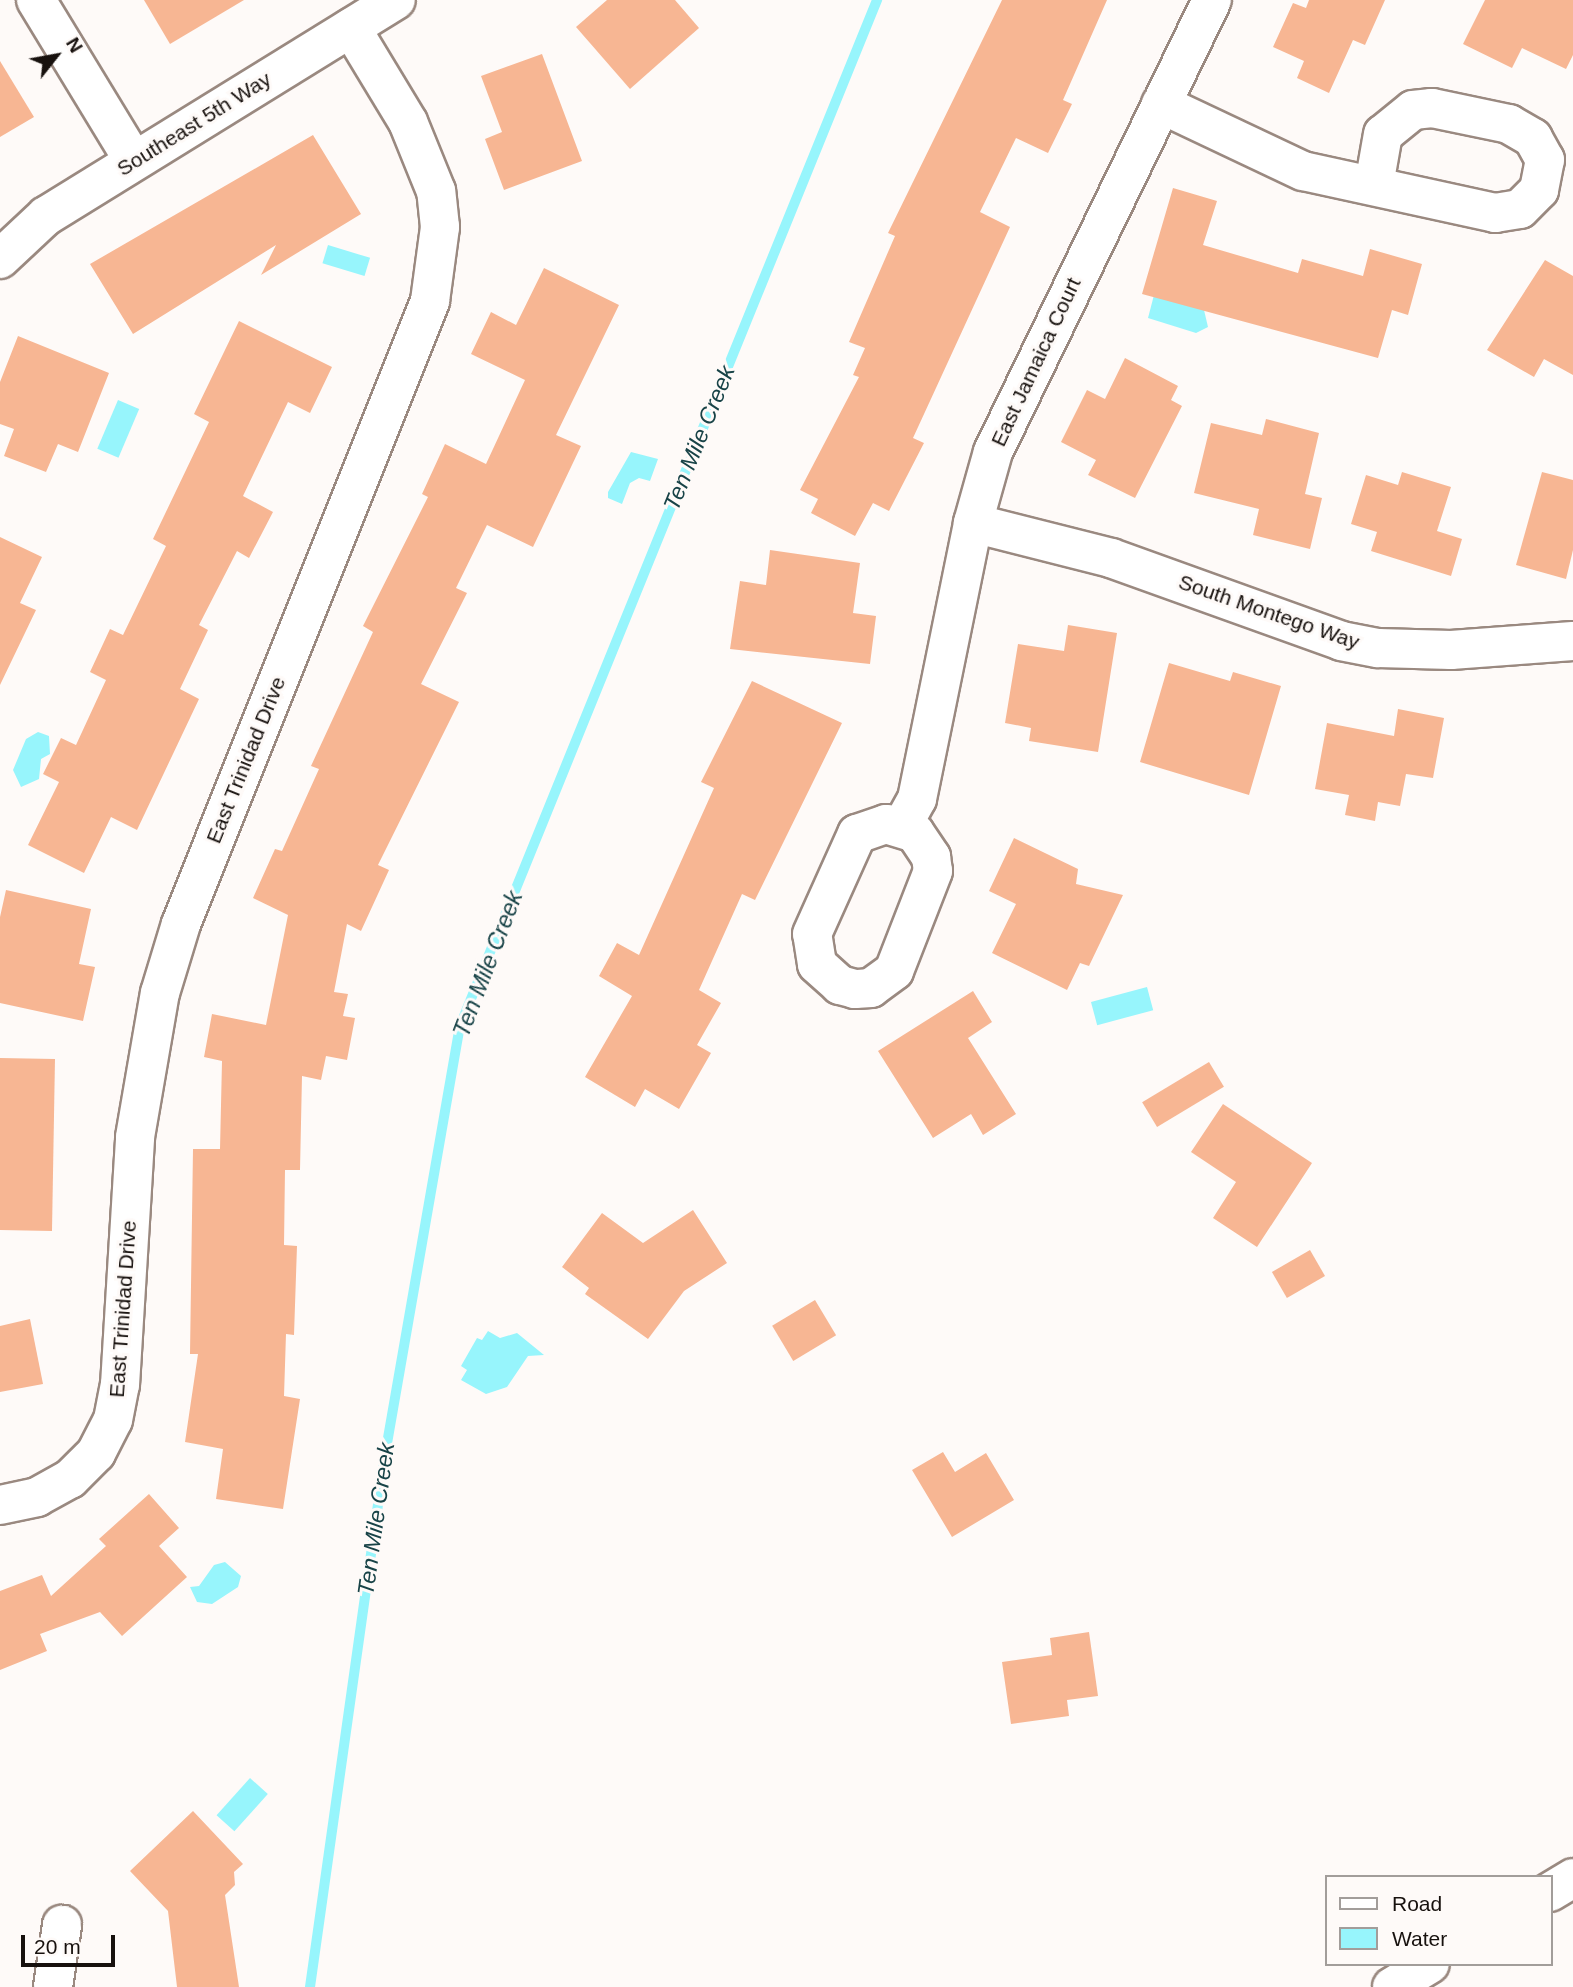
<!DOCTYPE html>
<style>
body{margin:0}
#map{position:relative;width:1573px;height:1987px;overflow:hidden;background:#fefaf8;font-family:Helvetica,sans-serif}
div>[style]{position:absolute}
.water>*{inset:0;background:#97f5fc;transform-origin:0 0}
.stream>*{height:10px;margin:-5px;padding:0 5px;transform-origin:5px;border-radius:5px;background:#97f5fc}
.building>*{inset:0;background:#f7b693;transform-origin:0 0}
.roads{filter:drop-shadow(2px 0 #9a8980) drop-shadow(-2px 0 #9a8980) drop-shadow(0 2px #9a8980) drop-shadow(0 -2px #9a8980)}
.minor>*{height:38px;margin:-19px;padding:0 19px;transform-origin:19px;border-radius:19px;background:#fff}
span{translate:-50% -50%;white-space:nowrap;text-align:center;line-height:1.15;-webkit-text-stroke:6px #fefaf8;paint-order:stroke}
.street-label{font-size:21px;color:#17110e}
.water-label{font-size:23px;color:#184347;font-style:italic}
.legend{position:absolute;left:1325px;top:1875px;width:228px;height:91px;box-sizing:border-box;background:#fefaf8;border:2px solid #a29d9a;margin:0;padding:9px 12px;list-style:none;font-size:21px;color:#17110e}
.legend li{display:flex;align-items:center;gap:14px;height:35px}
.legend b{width:35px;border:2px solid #a29d9a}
.north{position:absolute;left:21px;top:21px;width:70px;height:70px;-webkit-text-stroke:5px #fefaf8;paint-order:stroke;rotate:59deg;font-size:19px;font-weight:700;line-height:28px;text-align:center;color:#17110e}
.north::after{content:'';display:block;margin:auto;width:24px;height:32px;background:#17110e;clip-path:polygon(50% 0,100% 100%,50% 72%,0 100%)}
.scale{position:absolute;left:21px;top:1935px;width:94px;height:32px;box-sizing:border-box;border:4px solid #17110e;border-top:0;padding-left:9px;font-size:21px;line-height:24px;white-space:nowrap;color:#17110e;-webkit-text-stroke:5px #fefaf8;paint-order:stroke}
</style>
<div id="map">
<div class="water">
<div style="left:328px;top:245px;width:44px;height:19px;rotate:17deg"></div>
<div style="clip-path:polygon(1154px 295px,1204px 310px,1208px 327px,1196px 333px,1148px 318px)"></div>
<div style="left:118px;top:400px;width:23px;height:53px;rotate:23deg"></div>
<div style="clip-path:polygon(631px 452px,658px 459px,650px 481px,639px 478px,630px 483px,622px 504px,608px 498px,608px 492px)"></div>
<div style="clip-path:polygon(38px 732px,49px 736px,50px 754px,41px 759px,39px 779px,21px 787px,13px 770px,26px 739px)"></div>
<div style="left:1147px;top:987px;width:24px;height:58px;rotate:75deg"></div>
<div style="clip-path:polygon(488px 1331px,500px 1338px,517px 1333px,544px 1355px,528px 1356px,507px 1387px,486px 1394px,461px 1380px,467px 1370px,461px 1366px,477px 1338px,482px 1340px)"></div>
<div style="clip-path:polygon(225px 1562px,241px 1576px,238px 1587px,212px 1604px,197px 1602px,190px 1587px,199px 1586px,214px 1565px)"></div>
<div style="left:250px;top:1778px;width:24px;height:50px;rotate:42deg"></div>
</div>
<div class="stream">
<div style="left:310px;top:1987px;width:537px;rotate:-81.98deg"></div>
<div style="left:385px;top:1455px;width:436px;rotate:-80.1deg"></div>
<div style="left:460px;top:1026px;width:1108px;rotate:-67.88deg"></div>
</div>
<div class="building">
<div style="clip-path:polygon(144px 0,244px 0,170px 44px)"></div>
<div style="clip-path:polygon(607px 0,675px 0,699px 28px,630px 89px,576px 27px)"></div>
<div style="clip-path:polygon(1002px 0,1107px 0,1063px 100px,1072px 104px,1048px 153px,1016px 138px,980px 212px,1010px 227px,913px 438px,924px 443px,889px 511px,873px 503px,855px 536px,811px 513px,818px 499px,800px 490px,859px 377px,853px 375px,865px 348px,849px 342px,895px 236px,888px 233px)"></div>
<div style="clip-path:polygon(1309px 0,1385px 0,1365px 45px,1353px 40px,1329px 93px,1297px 78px,1304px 61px,1273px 47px,1293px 3px,1306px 8px)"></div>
<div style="clip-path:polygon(1485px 0,1573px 0,1573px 55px,1566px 69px,1522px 48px,1512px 68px,1463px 44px)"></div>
<div style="clip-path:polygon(542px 54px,582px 161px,504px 190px,485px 139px,502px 132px,481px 76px)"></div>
<div style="clip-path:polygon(0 61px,34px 117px,0 137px)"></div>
<div style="clip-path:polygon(313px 135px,361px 214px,261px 275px,276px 245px,133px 334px,90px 264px)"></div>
<div style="clip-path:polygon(1173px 188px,1217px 201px,1203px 245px,1298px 273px,1302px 259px,1363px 276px,1370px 249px,1422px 264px,1408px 315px,1392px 310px,1378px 358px,1142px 294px)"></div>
<div style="clip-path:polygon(1545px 260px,1573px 276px,1573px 375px,1544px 359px,1534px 377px,1487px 350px)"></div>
<div style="clip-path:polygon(544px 268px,619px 305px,556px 435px,581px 446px,533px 547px,487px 525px,456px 588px,467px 593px,421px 684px,459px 702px,378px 865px,389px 870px,361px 931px,347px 924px,334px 992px,348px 994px,343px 1016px,355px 1018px,347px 1060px,326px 1056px,321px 1080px,302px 1076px,300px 1170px,285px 1170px,284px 1245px,297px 1246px,294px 1335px,286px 1334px,284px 1396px,300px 1399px,283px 1509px,216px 1499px,223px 1449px,185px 1442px,198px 1354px,190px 1354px,193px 1149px,220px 1149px,222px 1061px,204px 1057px,212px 1014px,266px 1025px,288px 915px,253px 898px,275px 849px,282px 851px,319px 769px,311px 766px,373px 632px,363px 626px,428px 497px,422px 494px,445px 444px,486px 464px,525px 380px,471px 354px,491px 312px,516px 325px)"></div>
<div style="clip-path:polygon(239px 321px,332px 367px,310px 413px,288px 402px,243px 496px,273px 512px,249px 558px,237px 551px,199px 625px,208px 630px,180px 689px,199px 699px,137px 830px,111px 817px,84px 873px,28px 845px,59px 782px,43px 774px,61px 738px,76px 745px,106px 680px,90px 672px,110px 629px,123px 635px,166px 546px,153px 539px,209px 422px,194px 414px)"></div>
<div style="clip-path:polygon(18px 336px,109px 373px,78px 452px,58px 444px,46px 472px,4px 456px,14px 429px,0 424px,0 382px)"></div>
<div style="clip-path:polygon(1125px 358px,1178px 386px,1171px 400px,1182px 406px,1135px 498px,1088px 475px,1096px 460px,1061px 442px,1087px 390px,1105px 399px)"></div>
<div style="clip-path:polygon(1266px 419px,1319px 433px,1305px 494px,1322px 498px,1310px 549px,1253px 535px,1259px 509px,1194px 493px,1211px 423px,1262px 435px)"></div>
<div style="clip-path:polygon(1402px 472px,1451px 487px,1437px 531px,1462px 539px,1451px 576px,1371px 551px,1377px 532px,1351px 524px,1366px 475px,1398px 485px)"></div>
<div style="clip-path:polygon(1542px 472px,1573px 480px,1573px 550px,1566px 579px,1516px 565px)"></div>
<div style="clip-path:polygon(0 537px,42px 557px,20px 603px,36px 610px,0 685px)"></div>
<div style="clip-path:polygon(770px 550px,860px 563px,853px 613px,876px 616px,870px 664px,730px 649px,740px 581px,766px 585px)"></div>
<div style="clip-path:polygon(1068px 625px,1117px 633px,1098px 752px,1029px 741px,1031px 728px,1005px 723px,1018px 644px,1064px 651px)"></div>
<div style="clip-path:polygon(1169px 663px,1230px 681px,1233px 672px,1281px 686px,1249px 795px,1140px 762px)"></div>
<div style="clip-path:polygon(752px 681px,842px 723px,755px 900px,742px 894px,699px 990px,721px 1003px,697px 1045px,711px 1053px,679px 1109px,645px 1089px,635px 1107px,585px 1077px,632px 996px,599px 976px,617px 943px,639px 955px,714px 788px,701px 782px)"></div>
<div style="clip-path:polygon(1398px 709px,1444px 718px,1433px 778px,1406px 774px,1400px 806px,1378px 802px,1375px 821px,1345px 815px,1349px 795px,1315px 789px,1327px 723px,1394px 736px)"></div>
<div style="clip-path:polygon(1014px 838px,1078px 869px,1076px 884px,1123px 895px,1089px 966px,1080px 963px,1067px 990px,992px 953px,1016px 904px,989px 891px)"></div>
<div style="clip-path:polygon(6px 890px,91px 909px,79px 964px,95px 967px,83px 1021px,0 1003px,0 917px)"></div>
<div style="clip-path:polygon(973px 991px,992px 1022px,968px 1038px,1016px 1114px,983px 1135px,971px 1114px,933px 1138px,878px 1051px)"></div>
<div style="left:0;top:1058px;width:55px;height:172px;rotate:1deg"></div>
<div style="left:1209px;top:1062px;width:29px;height:78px;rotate:59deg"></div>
<div style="clip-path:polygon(1223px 1104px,1312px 1163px,1257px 1247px,1213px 1218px,1236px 1182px,1191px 1152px)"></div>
<div style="clip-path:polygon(693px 1210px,727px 1263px,684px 1291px,648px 1339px,585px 1294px,589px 1288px,562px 1267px,602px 1213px,643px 1243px)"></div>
<div style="left:1310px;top:1250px;width:30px;height:44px;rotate:60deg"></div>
<div style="left:815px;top:1300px;width:41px;height:50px;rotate:59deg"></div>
<div style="clip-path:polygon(30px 1319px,43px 1384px,0 1392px,0 1326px)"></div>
<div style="clip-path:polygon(943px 1452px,955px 1472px,986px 1453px,1014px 1500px,952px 1537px,912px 1470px)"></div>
<div style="clip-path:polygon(149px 1494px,179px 1528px,159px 1546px,187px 1577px,122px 1636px,100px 1612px,40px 1634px,47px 1651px,0 1670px,0 1591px,42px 1575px,51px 1596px,106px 1546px,99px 1539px)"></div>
<div style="clip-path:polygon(1089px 1632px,1098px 1696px,1067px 1700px,1069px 1716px,1011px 1724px,1002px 1662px,1052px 1655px,1050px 1638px)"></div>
<div style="clip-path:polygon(193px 1811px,243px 1864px,234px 1872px,235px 1885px,225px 1895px,239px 1987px,177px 1987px,168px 1911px,130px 1871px)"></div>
</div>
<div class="roads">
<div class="minor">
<div style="left:36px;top:0;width:188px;rotate:58.7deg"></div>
<div style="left:1161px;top:104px;width:157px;rotate:25.3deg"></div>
<div style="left:1303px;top:171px;width:197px;rotate:12.3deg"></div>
<div style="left:1495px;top:213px;width:25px;rotate:-9deg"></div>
<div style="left:1520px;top:209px;width:27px;rotate:-45deg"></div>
<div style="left:1539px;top:190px;width:31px;rotate:-79deg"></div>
<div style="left:1545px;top:160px;width:25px;rotate:-119deg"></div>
<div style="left:1533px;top:138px;width:28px;rotate:-150deg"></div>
<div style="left:1509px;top:124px;width:79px;rotate:-168.3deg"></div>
<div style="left:1432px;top:108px;width:19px;rotate:174deg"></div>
<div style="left:1413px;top:110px;width:38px;rotate:141deg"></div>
<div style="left:1383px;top:134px;width:52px;rotate:100deg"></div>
<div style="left:0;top:259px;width:63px;rotate:-43.1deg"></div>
<div style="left:46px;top:216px;width:411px;rotate:-31.7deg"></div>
<div style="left:973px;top:523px;width:142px;rotate:14.2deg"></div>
<div style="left:1111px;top:558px;width:245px;rotate:19.8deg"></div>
<div style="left:1341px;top:641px;width:38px;rotate:11deg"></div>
<div style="left:1378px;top:648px;width:73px;rotate:1.6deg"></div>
<div style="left:1451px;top:650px;width:122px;rotate:-4.2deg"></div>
<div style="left:886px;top:824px;width:30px;rotate:17deg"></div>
<div style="left:915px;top:833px;width:29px;rotate:56deg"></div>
<div style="left:931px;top:857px;width:14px;rotate:82deg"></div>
<div style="left:933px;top:871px;width:107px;rotate:111.3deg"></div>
<div style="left:894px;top:971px;width:29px;rotate:144deg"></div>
<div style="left:871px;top:988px;width:16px;rotate:176deg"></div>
<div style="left:855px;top:989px;width:16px;rotate:-165deg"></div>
<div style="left:840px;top:985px;width:31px;rotate:-138deg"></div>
<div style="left:817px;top:964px;width:30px;rotate:-99deg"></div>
<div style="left:812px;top:934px;width:110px;rotate:-65.8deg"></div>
<div style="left:857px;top:834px;width:31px;rotate:-19deg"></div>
<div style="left:902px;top:826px;width:31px;rotate:-61deg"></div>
<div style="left:917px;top:799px;width:282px;rotate:-78.5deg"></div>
<div style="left:973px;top:523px;width:74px;rotate:-74.3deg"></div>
<div style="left:993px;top:452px;width:502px;rotate:-64.15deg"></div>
<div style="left:0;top:1505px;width:38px;rotate:-12deg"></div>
<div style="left:37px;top:1497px;width:38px;rotate:-29deg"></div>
<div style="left:70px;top:1479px;width:37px;rotate:-45deg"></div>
<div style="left:96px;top:1453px;width:37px;rotate:-63deg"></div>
<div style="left:113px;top:1420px;width:36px;rotate:-79deg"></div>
<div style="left:120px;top:1385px;width:248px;rotate:-86.5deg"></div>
<div style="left:135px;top:1137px;width:146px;rotate:-80.2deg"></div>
<div style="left:160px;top:993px;width:72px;rotate:-73.1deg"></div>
<div style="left:181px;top:924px;width:671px;rotate:-68.21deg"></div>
<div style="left:430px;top:301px;width:75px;rotate:-82.3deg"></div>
<div style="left:440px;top:227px;width:36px;rotate:-96deg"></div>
<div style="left:436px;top:191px;width:74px;rotate:-112.1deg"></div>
<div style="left:408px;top:122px;width:110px;rotate:-121.2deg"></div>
<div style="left:1550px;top:1892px;width:27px;rotate:-31deg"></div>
<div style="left:53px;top:1987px;width:63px;rotate:-81.7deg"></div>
<div style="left:1392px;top:1987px;width:44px;rotate:-31.2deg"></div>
</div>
</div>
<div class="street-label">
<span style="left:194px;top:124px;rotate:-32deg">Southeast 5th Way</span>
<span style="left:1036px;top:362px;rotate:-65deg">East Jamaica Court</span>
<span style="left:1269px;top:612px;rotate:19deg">South Montego Way</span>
<span style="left:246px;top:760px;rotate:-68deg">East Trinidad Drive</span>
<span style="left:123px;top:1309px;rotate:-86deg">East Trinidad Drive</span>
</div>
<div class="water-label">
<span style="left:699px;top:438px;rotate:-68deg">Ten Mile Creek</span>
<span style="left:488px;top:964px;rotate:-69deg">Ten Mile Creek</span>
<span style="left:376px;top:1519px;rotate:-82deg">Ten Mile Creek</span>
</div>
<ul class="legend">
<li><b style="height:9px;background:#fff"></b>Road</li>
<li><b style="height:19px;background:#97f5fc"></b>Water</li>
</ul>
<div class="north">N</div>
<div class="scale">20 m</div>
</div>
